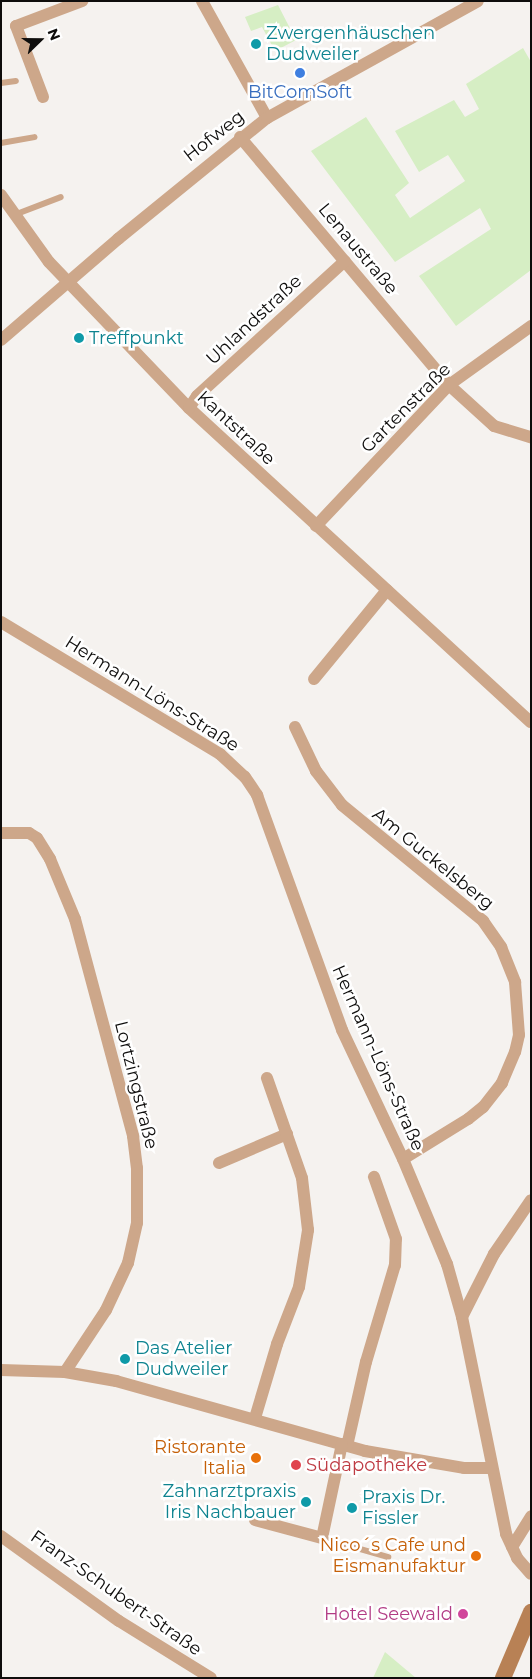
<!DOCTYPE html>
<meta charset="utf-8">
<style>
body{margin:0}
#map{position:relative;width:532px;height:1679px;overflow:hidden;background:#f5f2ef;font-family:Montserrat,sans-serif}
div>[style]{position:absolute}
.green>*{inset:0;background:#d6eec4}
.lane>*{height:6px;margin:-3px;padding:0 3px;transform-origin:3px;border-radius:3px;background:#cda78a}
.street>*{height:12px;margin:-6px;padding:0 6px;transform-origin:6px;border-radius:6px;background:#cda78a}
.secondary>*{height:16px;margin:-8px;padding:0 8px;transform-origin:8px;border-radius:8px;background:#b88155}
.dots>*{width:14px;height:14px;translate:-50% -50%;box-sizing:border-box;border:2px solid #fff;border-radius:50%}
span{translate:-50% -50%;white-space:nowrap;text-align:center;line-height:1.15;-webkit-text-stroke:5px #fff;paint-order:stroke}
.culture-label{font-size:18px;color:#0d838f}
.left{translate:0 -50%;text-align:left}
.right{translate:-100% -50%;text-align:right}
.shop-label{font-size:18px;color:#366cbe}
.street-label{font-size:18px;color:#0e0d0c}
.food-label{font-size:18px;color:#c56008}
.health-label{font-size:18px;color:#be3a42}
.hotel-label{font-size:18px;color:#b23c85}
.frame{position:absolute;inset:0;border:2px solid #0e0d0c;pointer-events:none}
.north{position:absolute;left:15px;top:15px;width:50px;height:50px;-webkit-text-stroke:4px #fff;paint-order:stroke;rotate:68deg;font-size:14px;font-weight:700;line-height:20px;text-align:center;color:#0e0d0c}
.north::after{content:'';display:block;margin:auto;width:18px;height:22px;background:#0e0d0c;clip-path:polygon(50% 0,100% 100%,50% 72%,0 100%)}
</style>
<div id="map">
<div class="green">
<div style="clip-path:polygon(278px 5px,296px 40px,275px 51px,262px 27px,251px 31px,245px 17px)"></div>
<div style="clip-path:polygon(523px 48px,531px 62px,531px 270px,456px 326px,419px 276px,491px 229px,480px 208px,395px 262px,311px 151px,366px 117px,409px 183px,395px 195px,410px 218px,465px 181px,448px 155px,419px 172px,395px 131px,454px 100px,465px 117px,479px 109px,466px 84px)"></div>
<div style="clip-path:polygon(385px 1652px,416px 1678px,373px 1678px)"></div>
</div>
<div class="lane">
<div style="left:1px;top:83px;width:15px;rotate:-8deg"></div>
<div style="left:1px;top:143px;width:34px;rotate:-10deg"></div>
<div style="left:14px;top:215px;width:50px;rotate:-21deg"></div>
<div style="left:322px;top:1538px;width:69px;rotate:16.1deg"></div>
</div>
<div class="street">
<div style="left:202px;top:1px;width:134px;rotate:60.9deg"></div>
<div style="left:43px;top:97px;width:76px;rotate:-110.8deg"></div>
<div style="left:16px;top:26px;width:71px;rotate:-20.7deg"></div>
<div style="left:240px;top:137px;width:324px;rotate:49.9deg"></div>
<div style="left:449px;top:385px;width:61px;rotate:42.3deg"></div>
<div style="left:494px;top:426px;width:39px;rotate:17deg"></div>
<div style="left:1px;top:195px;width:82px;rotate:54.4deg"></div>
<div style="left:49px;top:262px;width:202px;rotate:46.2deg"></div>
<div style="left:189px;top:408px;width:464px;rotate:42.6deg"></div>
<div style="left:1px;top:340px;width:155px;rotate:-40.8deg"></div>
<div style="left:118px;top:239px;width:192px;rotate:-39.1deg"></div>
<div style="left:267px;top:118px;width:241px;rotate:-29deg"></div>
<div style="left:189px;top:408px;width:14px;rotate:-56deg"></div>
<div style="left:197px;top:396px;width:200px;rotate:-42.4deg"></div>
<div style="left:316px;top:526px;width:194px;rotate:-46.7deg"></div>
<div style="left:449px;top:385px;width:101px;rotate:-35.7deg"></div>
<div style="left:1px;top:622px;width:256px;rotate:31.1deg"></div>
<div style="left:220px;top:754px;width:34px;rotate:43deg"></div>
<div style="left:245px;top:777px;width:22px;rotate:56deg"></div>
<div style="left:257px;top:795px;width:250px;rotate:70.1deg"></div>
<div style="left:342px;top:1030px;width:143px;rotate:64.7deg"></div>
<div style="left:403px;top:1159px;width:114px;rotate:67.3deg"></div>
<div style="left:447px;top:1264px;width:55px;rotate:74.2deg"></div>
<div style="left:462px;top:1317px;width:221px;rotate:78.5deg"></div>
<div style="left:506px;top:1534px;width:26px;rotate:65deg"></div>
<div style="left:517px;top:1558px;width:21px;rotate:49deg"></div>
<div style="left:314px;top:679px;width:115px;rotate:-50.6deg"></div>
<div style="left:295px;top:727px;width:49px;rotate:64.5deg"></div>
<div style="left:316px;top:771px;width:43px;rotate:52.6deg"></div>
<div style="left:342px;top:805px;width:183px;rotate:39.4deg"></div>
<div style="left:483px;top:921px;width:32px;rotate:55deg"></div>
<div style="left:501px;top:947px;width:38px;rotate:68deg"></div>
<div style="left:515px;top:982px;width:53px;rotate:85.7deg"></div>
<div style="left:519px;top:1035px;width:17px;rotate:103deg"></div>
<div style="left:515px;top:1052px;width:34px;rotate:113deg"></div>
<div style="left:502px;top:1083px;width:31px;rotate:128deg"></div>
<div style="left:483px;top:1107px;width:19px;rotate:141deg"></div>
<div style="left:468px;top:1119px;width:76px;rotate:148.4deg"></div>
<div style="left:1px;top:833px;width:28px"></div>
<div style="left:29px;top:833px;width:9px;rotate:32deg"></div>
<div style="left:37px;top:838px;width:25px;rotate:58deg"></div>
<div style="left:50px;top:859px;width:65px;rotate:67.4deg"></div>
<div style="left:75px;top:919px;width:225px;rotate:75deg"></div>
<div style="left:133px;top:1136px;width:32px;rotate:83deg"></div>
<div style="left:137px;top:1168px;width:55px;rotate:90deg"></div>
<div style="left:137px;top:1223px;width:41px;rotate:102.7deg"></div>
<div style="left:128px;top:1263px;width:52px;rotate:115.1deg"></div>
<div style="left:106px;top:1310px;width:74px;rotate:123.5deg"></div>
<div style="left:219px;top:1163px;width:74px;rotate:-23.1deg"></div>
<div style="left:462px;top:1317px;width:71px;rotate:-63.1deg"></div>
<div style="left:494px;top:1254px;width:65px;rotate:-55.6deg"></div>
<div style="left:1px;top:1370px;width:64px;rotate:1.8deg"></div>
<div style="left:65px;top:1372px;width:52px;rotate:10deg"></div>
<div style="left:116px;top:1381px;width:259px;rotate:15.7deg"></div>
<div style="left:365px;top:1451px;width:100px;rotate:9.7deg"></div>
<div style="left:464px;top:1468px;width:27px"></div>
<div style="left:255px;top:1418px;width:77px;rotate:-73.4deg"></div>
<div style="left:277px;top:1344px;width:61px;rotate:-68.9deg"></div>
<div style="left:299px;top:1287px;width:58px;rotate:-81deg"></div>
<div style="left:308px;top:1230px;width:52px;rotate:-96.6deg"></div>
<div style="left:302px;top:1178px;width:106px;rotate:-109.3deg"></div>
<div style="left:347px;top:1446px;width:86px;rotate:-77.3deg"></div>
<div style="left:366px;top:1362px;width:101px;rotate:-73.4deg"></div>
<div style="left:395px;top:1265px;width:26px;rotate:-88deg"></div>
<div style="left:396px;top:1239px;width:66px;rotate:-109.5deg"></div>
<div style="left:255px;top:1520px;width:69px;rotate:15deg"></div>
<div style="left:322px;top:1538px;width:96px;rotate:-78deg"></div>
<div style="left:1px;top:1536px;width:145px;rotate:35.8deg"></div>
<div style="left:119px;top:1621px;width:108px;rotate:31.8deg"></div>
<div style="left:512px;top:1547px;width:36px;rotate:-58deg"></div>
</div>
<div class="secondary">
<div style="left:503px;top:1678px;width:72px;rotate:-67deg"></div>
</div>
<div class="dots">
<div style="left:256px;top:44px;background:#0f9aa8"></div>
<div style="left:300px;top:73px;background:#3f7fe0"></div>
<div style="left:79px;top:338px;background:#0f9aa8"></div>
<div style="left:125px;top:1359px;background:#0f9aa8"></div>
<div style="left:256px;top:1458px;background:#e8710a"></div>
<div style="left:296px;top:1465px;background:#e0444e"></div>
<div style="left:306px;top:1502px;background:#0f9aa8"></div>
<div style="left:352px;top:1508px;background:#0f9aa8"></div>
<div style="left:476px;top:1556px;background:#e8710a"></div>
<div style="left:463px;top:1614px;background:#d1479c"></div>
</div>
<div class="culture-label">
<span class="left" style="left:266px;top:44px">Zwergenhäuschen<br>Dudweiler</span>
<span class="left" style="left:89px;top:338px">Treffpunkt</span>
<span class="left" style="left:135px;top:1359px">Das Atelier<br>Dudweiler</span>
<span class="right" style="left:296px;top:1502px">Zahnarztpraxis<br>Iris Nachbauer</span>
<span class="left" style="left:362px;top:1508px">Praxis Dr.<br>Fissler</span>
</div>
<div class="shop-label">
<span style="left:300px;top:92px">BitComSoft</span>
</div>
<div class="street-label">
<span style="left:214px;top:136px;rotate:-38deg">Hofweg</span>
<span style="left:358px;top:249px;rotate:50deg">Lenaustraße</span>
<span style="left:254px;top:320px;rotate:-43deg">Uhlandstraße</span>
<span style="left:406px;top:408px;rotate:-45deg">Gartenstraße</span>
<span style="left:236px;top:428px;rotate:43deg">Kantstraße</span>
<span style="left:152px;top:694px;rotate:32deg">Hermann-Löns-Straße</span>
<span style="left:433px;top:859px;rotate:39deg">Am Guckelsberg</span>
<span style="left:378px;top:1058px;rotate:66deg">Hermann-Löns-Straße</span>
<span style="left:136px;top:1085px;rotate:76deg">Lortzingstraße</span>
<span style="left:116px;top:1593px;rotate:35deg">Franz-Schubert-Straße</span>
</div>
<div class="food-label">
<span class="right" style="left:246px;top:1458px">Ristorante<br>Italia</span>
<span class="right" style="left:466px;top:1556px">Nico´s Cafe und<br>Eismanufaktur</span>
</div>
<div class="health-label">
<span class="left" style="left:306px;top:1465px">Südapotheke</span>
</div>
<div class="hotel-label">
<span class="right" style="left:453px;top:1614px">Hotel Seewald</span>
</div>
<div class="frame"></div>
<div class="north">N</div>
</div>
